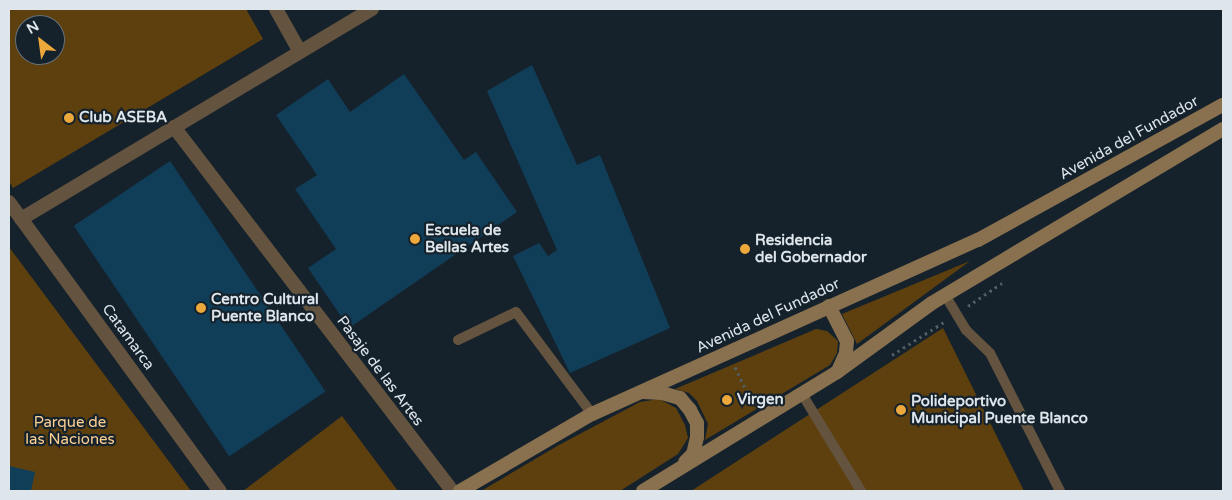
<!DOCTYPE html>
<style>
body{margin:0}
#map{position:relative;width:1232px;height:500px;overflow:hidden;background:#16222b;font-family:"Varela Round",sans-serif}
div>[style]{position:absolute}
.green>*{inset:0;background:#5e400f}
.building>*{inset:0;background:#103e59;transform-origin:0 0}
.path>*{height:3px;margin-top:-1.5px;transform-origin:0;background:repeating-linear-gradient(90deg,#525d65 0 2.5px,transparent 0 6.5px)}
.service>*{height:10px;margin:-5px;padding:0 5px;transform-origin:5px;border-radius:5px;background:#64543f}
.minor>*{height:14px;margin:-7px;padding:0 7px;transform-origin:7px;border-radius:7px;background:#64543f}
.secondary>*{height:14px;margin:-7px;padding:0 7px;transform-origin:7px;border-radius:7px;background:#89714f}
.dots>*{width:14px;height:14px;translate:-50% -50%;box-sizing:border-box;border:2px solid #16222b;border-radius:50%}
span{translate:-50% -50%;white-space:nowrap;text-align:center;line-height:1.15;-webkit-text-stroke:4.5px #16222b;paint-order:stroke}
.poi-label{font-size:15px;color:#dee6ec;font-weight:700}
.left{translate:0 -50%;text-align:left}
.street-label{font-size:15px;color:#dee6ec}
.park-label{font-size:15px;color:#fcd094}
.frame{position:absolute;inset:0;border:10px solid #dee6ec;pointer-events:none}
.north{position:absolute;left:15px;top:15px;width:50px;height:50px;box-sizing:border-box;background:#16222b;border:1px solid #667078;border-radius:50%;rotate:330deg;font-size:14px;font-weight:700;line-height:20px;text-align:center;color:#dee6ec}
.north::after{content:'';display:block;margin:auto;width:18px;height:22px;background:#eda83b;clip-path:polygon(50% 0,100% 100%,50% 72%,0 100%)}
</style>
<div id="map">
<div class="green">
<div style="clip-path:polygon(evenodd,9px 9px,246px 9px,263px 39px,13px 188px,9px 181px,9px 9px,25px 25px,55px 25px,55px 55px,25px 55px,25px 25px)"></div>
<div style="clip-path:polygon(9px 247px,191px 491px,9px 491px)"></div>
<div style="clip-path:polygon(970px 261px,857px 344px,842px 314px)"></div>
<div style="clip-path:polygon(943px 328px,1024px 491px,691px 491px)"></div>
<div style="clip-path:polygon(816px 329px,827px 331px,838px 341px,837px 353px,830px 365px,705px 440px,708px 424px,697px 401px,689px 393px,675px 389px)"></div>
<div style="clip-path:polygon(659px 399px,676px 408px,685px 425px,688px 438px,678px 454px,620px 491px,481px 491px,559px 445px,640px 402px)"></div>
<div style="clip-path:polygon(342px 416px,398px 491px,243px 491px)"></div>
</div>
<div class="building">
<div style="clip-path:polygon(532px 65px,577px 165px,600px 155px,670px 328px,570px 373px,513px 256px,539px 243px,548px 256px,557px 250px,487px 91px)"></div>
<div style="clip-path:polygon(404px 74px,464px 160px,476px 152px,517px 212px,349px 328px,308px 268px,336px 249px,295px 189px,317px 175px,276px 115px,328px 79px,350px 112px)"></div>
<div style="left:170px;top:161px;width:278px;height:116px;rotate:56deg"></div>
<div style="clip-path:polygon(9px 466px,35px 472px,31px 491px,9px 491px)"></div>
</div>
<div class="path">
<div style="left:968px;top:306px;width:41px;rotate:-34.1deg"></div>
<div style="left:892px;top:355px;width:62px;rotate:-32.4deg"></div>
<div style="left:735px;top:367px;width:41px;rotate:64.1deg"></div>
</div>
<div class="service">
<div style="left:945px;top:295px;width:41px;rotate:59deg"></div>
<div style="left:966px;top:330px;width:33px;rotate:44deg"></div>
<div style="left:990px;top:353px;width:155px;rotate:63.1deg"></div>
<div style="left:458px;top:340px;width:64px;rotate:-25.8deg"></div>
<div style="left:516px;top:312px;width:127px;rotate:53.3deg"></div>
<div style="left:802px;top:394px;width:114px;rotate:58.7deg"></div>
</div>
<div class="minor">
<div style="left:276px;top:9px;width:49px;rotate:60.8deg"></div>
<div style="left:174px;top:127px;width:458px;rotate:52.6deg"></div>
<div style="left:9px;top:202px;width:358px;rotate:53.9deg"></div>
<div style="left:21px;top:219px;width:409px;rotate:-30.9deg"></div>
</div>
<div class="secondary">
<div style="left:829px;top:306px;width:39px;rotate:63deg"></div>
<div style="left:847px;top:341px;width:12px;rotate:95deg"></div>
<div style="left:846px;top:353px;width:20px;rotate:114deg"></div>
<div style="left:643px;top:392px;width:19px;rotate:3deg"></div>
<div style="left:662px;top:393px;width:19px;rotate:16deg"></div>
<div style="left:680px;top:398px;width:16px;rotate:50deg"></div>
<div style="left:690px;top:410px;width:15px;rotate:62deg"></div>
<div style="left:697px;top:423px;width:14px;rotate:90deg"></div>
<div style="left:697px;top:437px;width:17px;rotate:103deg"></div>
<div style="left:693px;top:454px;width:11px;rotate:135deg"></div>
<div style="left:460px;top:491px;width:153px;rotate:-30.3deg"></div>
<div style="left:592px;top:414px;width:423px;rotate:-24.3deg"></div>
<div style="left:978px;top:240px;width:280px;rotate:-28.9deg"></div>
<div style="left:643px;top:491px;width:228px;rotate:-31.5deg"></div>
<div style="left:837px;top:372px;width:117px;rotate:-36deg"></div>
<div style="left:932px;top:303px;width:339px;rotate:-30.9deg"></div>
</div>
<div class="dots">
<div style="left:69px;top:118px;background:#eda83b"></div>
<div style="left:415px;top:239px;background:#eda83b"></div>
<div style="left:745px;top:249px;background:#eda83b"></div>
<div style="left:201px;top:308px;background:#eda83b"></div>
<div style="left:727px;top:400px;background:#eda83b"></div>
<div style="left:901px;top:410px;background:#eda83b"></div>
</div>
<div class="poi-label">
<span class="left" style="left:79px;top:118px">Club ASEBA</span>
<span class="left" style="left:425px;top:239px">Escuela de<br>Bellas Artes</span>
<span class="left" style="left:755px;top:249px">Residencia<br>del Gobernador</span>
<span class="left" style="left:211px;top:308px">Centro Cultural<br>Puente Blanco</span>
<span class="left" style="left:737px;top:400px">Virgen</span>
<span class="left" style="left:911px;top:410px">Polideportivo<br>Municipal Puente Blanco</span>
</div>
<div class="street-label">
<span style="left:1129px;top:138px;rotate:-29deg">Avenida del Fundador</span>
<span style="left:768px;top:316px;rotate:-25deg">Avenida del Fundador</span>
<span style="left:128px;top:337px;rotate:54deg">Catamarca</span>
<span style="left:380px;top:371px;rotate:53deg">Pasaje de las Artes</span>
</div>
<div class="park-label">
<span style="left:70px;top:431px">Parque de<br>las Naciones</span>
</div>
<div class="frame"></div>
<div class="north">N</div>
</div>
